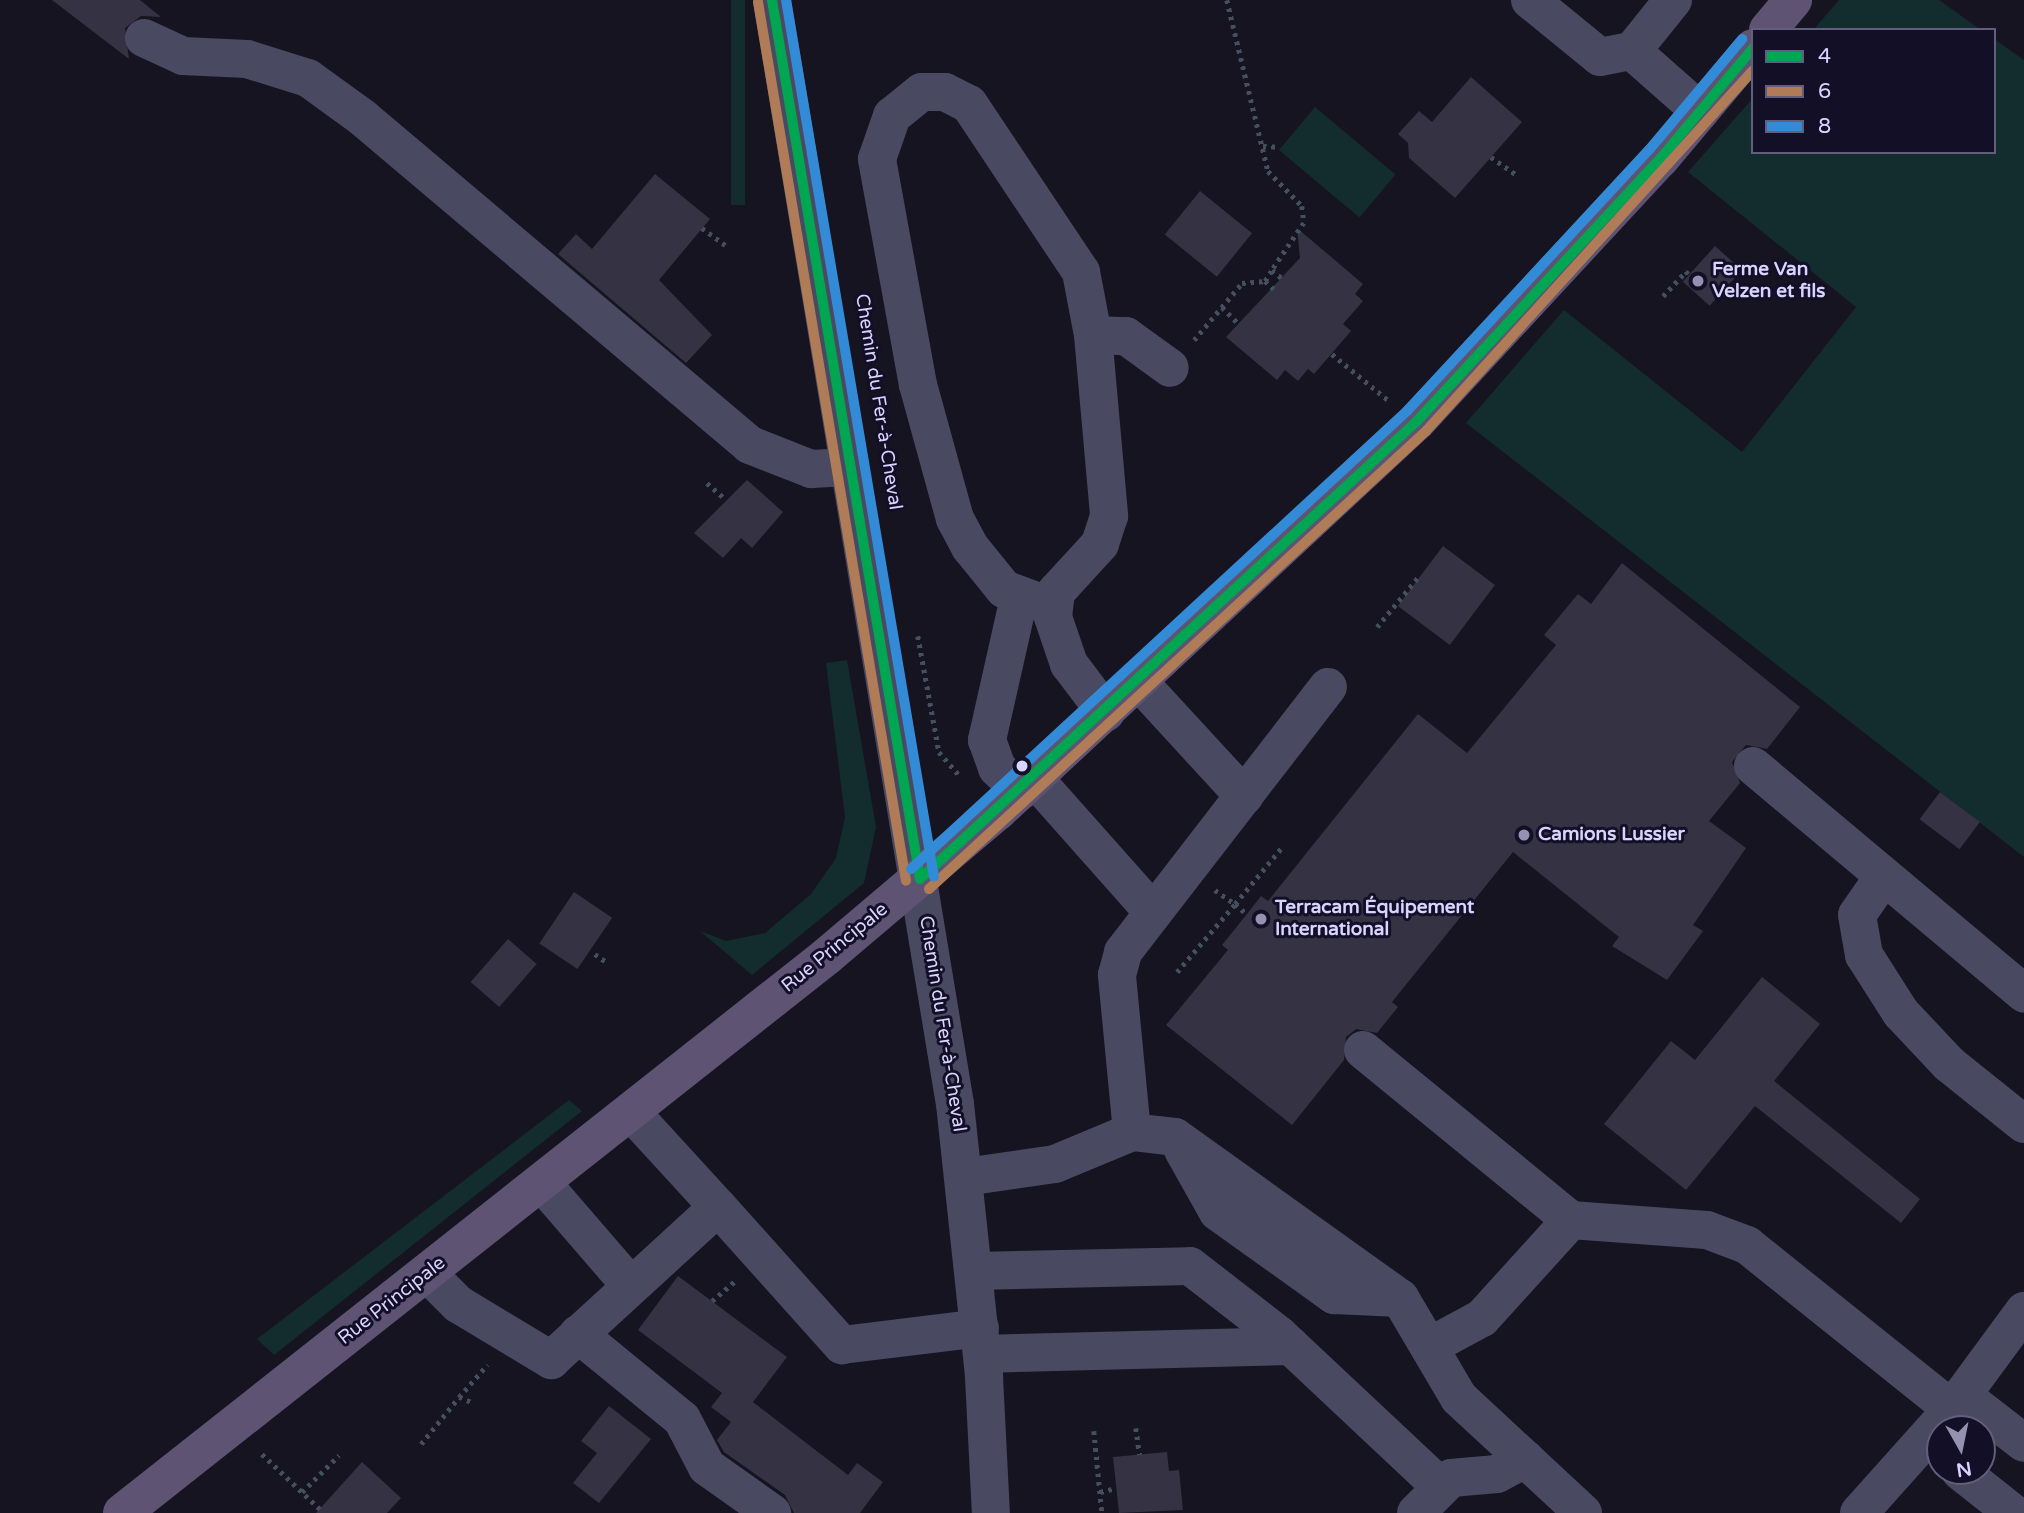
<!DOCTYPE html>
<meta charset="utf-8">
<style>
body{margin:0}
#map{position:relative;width:2024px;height:1513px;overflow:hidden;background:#161421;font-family:"Varela Round",sans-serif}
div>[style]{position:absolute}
.green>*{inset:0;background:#132c2d;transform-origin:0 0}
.building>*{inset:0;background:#343243;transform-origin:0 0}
.path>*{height:4.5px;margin-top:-2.25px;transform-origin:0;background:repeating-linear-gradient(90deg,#44505f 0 3.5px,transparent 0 8.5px)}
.minor>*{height:38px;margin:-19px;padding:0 19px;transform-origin:19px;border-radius:19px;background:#4a4962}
.major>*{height:38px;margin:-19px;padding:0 19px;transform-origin:19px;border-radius:19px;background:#5e5373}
.bus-1>*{height:10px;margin:-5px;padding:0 5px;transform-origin:5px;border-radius:5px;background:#00a651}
.bus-2>*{height:10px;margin:-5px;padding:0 5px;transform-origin:5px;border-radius:5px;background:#b07c57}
.bus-3>*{height:10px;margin:-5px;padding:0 5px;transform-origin:5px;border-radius:5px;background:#338bd7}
.dots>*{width:19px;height:19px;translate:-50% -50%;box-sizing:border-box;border:4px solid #130f26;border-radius:50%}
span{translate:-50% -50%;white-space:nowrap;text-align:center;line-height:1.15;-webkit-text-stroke:6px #130f26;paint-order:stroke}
.poi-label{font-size:19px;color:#d9d4ff;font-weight:700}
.left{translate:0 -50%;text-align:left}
.street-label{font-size:19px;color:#d9d4ff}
.legend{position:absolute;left:1751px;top:28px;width:245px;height:126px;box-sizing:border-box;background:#130f26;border:2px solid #625e7d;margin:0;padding:9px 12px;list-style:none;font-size:21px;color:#d9d4ff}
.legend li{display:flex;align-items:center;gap:14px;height:35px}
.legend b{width:35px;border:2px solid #625e7d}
.north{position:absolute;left:1926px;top:1415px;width:70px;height:70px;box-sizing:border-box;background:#130f26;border:2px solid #625e7d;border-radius:50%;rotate:171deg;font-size:19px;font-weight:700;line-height:28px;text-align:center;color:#d9d4ff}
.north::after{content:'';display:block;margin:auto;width:24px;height:32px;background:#9591b1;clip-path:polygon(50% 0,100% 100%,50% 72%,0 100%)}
</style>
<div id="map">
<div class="green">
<div style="left:731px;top:0;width:14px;height:205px"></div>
<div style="clip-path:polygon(1839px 0,1939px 0,1981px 30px,1813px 30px)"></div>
<div style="clip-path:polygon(1994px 39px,2024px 60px,2024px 857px,1466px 423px,1564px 310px,1742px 452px,1856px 307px,1688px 172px,1753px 98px,1753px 152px,1994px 152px)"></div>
<div style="left:1315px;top:107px;width:105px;height:56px;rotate:40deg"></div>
<div style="clip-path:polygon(847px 660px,876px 827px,864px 883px,752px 975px,700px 931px,726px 941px,765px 933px,811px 894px,836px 858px,845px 817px,826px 663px)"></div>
<div style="clip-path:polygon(569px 1100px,582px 1111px,274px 1355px,257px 1339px)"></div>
</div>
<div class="building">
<div style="clip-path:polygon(52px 0,140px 0,161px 17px,141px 16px,125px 28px,129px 59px)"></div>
<div style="clip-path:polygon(1471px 77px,1522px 122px,1455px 198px,1409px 158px,1408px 143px,1398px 134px,1419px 111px,1432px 122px)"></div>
<div style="clip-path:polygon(655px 174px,710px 219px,659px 280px,712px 335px,686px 363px,558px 254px,576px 234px,592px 249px)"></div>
<div style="left:1200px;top:191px;width:67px;height:56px;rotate:39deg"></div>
<div style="clip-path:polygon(1297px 228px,1363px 284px,1355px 294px,1363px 301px,1343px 324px,1351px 331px,1314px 374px,1308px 369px,1298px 381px,1285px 370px,1277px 380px,1226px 337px,1300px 258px)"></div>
<div style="left:1715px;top:246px;width:36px;height:48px;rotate:42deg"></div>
<div style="clip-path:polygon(747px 480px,783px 512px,752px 548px,741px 538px,723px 558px,694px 533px)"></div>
<div style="left:1443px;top:546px;width:65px;height:75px;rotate:37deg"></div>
<div style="clip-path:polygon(1622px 563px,1800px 707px,1767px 749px,1746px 745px,1732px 762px,1740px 783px,1709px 821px,1746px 848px,1693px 925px,1703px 931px,1667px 980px,1612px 946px,1619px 937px,1513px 852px,1392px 1002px,1398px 1007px,1377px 1033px,1356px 1029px,1346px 1037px,1344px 1060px,1292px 1125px,1166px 1025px,1228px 950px,1222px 945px,1247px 914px,1261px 896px,1268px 901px,1418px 714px,1467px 753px,1556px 645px,1544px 635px,1578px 594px,1591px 604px)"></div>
<div style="left:1940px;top:792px;width:50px;height:34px;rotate:37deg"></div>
<div style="left:574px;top:892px;width:46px;height:62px;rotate:34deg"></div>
<div style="left:508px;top:939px;width:38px;height:57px;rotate:41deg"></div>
<div style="clip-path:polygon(1762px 977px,1820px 1024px,1774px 1081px,1920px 1199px,1901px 1223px,1755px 1106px,1686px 1190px,1604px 1124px,1671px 1041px,1695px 1060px)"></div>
<div style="clip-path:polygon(678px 1276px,787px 1357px,753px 1402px,848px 1475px,857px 1463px,883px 1482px,860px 1513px,794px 1513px,785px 1495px,724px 1452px,717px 1440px,731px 1422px,711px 1407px,722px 1393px,638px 1330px)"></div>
<div style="clip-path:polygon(609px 1406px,651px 1439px,599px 1503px,573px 1483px,597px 1453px,581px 1441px)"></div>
<div style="clip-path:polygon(1167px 1452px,1169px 1471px,1179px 1470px,1183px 1510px,1119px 1513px,1113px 1457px)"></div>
<div style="clip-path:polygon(362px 1462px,401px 1498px,387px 1513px,316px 1513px)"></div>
</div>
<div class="path">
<div style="left:1227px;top:0;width:176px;rotate:76.5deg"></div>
<div style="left:1268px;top:171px;width:49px;rotate:45.8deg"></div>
<div style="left:1302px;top:206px;width:17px;rotate:83deg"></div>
<div style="left:1304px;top:223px;width:57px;rotate:124.2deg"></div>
<div style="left:1272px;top:270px;width:14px;rotate:39deg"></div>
<div style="left:1263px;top:146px;width:17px;rotate:3deg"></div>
<div style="left:1491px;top:157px;width:32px;rotate:35deg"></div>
<div style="left:702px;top:228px;width:29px;rotate:36deg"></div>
<div style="left:1265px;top:281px;width:12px;rotate:42deg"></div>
<div style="left:1663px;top:296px;width:34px;rotate:-47deg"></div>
<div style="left:1686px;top:271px;width:5px;rotate:53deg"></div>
<div style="left:1222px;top:307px;width:23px;rotate:45deg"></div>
<div style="left:1194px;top:340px;width:75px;rotate:-49.9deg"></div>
<div style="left:1242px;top:283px;width:23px;rotate:-5deg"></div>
<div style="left:1265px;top:281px;width:13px;rotate:-58deg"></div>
<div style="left:1332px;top:354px;width:72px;rotate:39.4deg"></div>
<div style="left:707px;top:483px;width:23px;rotate:41deg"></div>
<div style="left:1377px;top:627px;width:66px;rotate:-50.5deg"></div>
<div style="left:918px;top:636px;width:118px;rotate:79.7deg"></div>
<div style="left:939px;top:752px;width:33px;rotate:49deg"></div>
<div style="left:1215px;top:890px;width:24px;rotate:35deg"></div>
<div style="left:1235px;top:904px;width:75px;rotate:-50.4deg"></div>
<div style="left:595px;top:954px;width:16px;rotate:35deg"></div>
<div style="left:1177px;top:972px;width:89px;rotate:-49.5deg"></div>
<div style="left:1235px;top:904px;width:16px;rotate:40deg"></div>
<div style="left:712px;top:1301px;width:30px;rotate:-41deg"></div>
<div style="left:470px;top:1402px;width:12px;rotate:-156deg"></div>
<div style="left:459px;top:1397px;width:43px;rotate:-48.8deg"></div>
<div style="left:1136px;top:1428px;width:27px;rotate:82deg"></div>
<div style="left:1094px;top:1431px;width:82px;rotate:84.4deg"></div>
<div style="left:421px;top:1444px;width:60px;rotate:-51deg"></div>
<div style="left:262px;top:1454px;width:80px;rotate:43.5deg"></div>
<div style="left:302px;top:1492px;width:52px;rotate:-45deg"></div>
<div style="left:1100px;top:1492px;width:16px;rotate:-14deg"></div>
</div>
<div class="minor">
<div style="left:772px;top:0;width:1119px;rotate:80.59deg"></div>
<div style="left:955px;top:1104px;width:275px;rotate:83.9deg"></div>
<div style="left:984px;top:1377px;width:136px;rotate:87.1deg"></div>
<div style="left:1530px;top:0;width:90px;rotate:39.2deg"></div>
<div style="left:1600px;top:57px;width:33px;rotate:-11deg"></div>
<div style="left:1673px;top:0;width:65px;rotate:128.8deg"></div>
<div style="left:1632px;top:51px;width:91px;rotate:41.4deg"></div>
<div style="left:144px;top:38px;width:43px;rotate:24.8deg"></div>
<div style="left:183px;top:56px;width:64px;rotate:2.7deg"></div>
<div style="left:247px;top:59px;width:64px;rotate:17.3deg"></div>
<div style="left:308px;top:78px;width:68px;rotate:36deg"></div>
<div style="left:363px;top:118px;width:507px;rotate:40.2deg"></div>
<div style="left:750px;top:445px;width:66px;rotate:21.5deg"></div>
<div style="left:811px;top:469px;width:39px;rotate:-3deg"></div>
<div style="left:1093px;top:335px;width:33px;rotate:2deg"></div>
<div style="left:1126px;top:336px;width:54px;rotate:36deg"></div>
<div style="left:1019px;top:598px;width:146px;rotate:102.7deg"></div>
<div style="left:987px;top:740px;width:30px;rotate:70deg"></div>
<div style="left:997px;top:768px;width:33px;rotate:43deg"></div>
<div style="left:1053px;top:607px;width:52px;rotate:-159.8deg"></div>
<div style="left:1004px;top:589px;width:54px;rotate:-129deg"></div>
<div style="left:970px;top:547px;width:32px;rotate:-118deg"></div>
<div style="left:955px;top:519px;width:139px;rotate:-105.4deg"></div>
<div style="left:918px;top:385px;width:230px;rotate:-100.3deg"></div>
<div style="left:877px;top:159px;width:46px;rotate:-70.8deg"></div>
<div style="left:892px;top:116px;width:38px;rotate:-39deg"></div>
<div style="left:922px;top:92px;width:23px"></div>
<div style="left:945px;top:92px;width:27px;rotate:27deg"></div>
<div style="left:969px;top:104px;width:202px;rotate:56.3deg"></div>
<div style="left:1081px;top:272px;width:64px;rotate:79.2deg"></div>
<div style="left:1093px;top:335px;width:182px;rotate:84.9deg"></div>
<div style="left:1109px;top:516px;width:29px;rotate:108deg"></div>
<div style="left:1100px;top:544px;width:65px;rotate:132.5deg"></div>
<div style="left:1056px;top:592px;width:25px;rotate:97deg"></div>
<div style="left:1053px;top:617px;width:50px;rotate:71.2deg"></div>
<div style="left:1069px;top:664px;width:61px;rotate:52.9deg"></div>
<div style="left:1140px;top:683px;width:154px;rotate:47.4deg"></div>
<div style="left:1753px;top:766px;width:354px;rotate:40deg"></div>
<div style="left:1034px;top:778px;width:179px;rotate:48.4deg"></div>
<div style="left:1884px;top:876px;width:47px;rotate:124.7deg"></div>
<div style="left:1857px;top:915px;width:41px;rotate:80.1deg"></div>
<div style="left:1864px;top:955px;width:69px;rotate:57.5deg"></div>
<div style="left:1901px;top:1013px;width:70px;rotate:46.7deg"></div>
<div style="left:1949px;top:1064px;width:96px;rotate:38.7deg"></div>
<div style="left:1363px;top:1050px;width:269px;rotate:39.3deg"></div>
<div style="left:1571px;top:1220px;width:136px;rotate:4.2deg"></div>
<div style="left:1707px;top:1230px;width:43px;rotate:20.6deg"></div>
<div style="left:1747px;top:1245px;width:263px;rotate:38.7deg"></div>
<div style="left:1132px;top:1132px;width:158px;rotate:-95.5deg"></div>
<div style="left:1117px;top:975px;width:24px;rotate:-75deg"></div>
<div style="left:1123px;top:952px;width:335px;rotate:-52.3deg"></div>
<div style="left:1183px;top:1150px;width:71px;rotate:60.6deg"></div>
<div style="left:1218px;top:1212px;width:143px;rotate:35.6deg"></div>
<div style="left:1334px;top:1295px;width:66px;rotate:2.6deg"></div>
<div style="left:965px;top:1177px;width:91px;rotate:-8.2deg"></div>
<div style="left:1055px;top:1164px;width:83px;rotate:-22.6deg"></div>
<div style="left:1132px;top:1132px;width:43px;rotate:6.6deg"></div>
<div style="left:1175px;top:1137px;width:277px;rotate:35.6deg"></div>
<div style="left:1400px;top:1298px;width:116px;rotate:59.5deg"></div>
<div style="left:1459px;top:1398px;width:169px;rotate:42.8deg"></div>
<div style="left:542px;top:1183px;width:136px;rotate:49.2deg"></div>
<div style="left:718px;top:1207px;width:186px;rotate:48.1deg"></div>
<div style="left:842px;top:1345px;width:139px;rotate:-7deg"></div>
<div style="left:975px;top:1271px;width:215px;rotate:-1.3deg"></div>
<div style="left:1190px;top:1266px;width:113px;rotate:37.8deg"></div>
<div style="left:1279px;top:1335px;width:222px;rotate:43.2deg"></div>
<div style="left:427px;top:1273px;width:44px;rotate:45deg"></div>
<div style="left:458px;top:1304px;width:109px;rotate:31.1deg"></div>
<div style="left:551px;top:1360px;width:226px;rotate:-42.5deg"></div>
<div style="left:718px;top:1207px;width:129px;rotate:-132.5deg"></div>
<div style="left:578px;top:1334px;width:134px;rotate:39.3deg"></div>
<div style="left:682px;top:1419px;width:54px;rotate:62.5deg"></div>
<div style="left:707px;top:1467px;width:80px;rotate:35.3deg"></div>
<div style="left:1430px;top:1346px;width:59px;rotate:-28.3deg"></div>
<div style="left:1482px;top:1318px;width:132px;rotate:-47.8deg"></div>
<div style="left:982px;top:1354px;width:309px;rotate:-1.5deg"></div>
<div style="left:1962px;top:1395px;width:78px;rotate:37.7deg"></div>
<div style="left:1960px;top:1471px;width:68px;rotate:38.4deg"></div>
<div style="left:1416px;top:1513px;width:49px;rotate:-45deg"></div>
<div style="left:1451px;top:1478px;width:46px;rotate:-5deg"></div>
<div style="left:1497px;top:1474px;width:32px;rotate:-28deg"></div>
<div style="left:1859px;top:1513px;width:140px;rotate:-48.2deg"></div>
<div style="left:1952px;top:1409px;width:122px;rotate:-53.7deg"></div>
</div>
<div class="major">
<div style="left:1768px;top:30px;width:39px;rotate:-50deg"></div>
<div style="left:122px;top:1513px;width:898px;rotate:-38.31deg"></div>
<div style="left:827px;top:956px;width:224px;rotate:-40.3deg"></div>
<div style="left:998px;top:811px;width:572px;rotate:-42.95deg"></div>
<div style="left:1417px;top:421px;width:357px;rotate:-47.2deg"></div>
<div style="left:1660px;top:159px;width:145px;rotate:-50deg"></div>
</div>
<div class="bus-1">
<div style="left:772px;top:0;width:891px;rotate:80.44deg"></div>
<div style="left:920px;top:879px;width:676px;rotate:-42.66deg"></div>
<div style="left:1417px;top:421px;width:357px;rotate:-47.2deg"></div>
<div style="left:1660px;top:159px;width:145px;rotate:-50deg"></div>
</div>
<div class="bus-2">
<div style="left:758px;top:2px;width:891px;rotate:80.44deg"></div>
<div style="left:929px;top:889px;width:676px;rotate:-42.66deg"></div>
<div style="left:1426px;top:431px;width:487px;rotate:-47.8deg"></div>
</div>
<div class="bus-3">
<div style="left:786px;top:0;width:889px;rotate:80.42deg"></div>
<div style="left:911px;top:869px;width:675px;rotate:-42.72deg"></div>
<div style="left:1407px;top:411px;width:356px;rotate:-47.2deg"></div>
<div style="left:1649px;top:150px;width:145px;rotate:-50deg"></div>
</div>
<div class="dots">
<div style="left:1698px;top:281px;background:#9591b1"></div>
<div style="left:1022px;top:766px;background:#d9d4ff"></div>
<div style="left:1524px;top:835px;background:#9591b1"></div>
<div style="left:1261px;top:919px;background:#9591b1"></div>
</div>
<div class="poi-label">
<span class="left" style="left:1712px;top:281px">Ferme Van<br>Velzen et fils</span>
<span class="left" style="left:1538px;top:835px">Camions Lussier</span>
<span class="left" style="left:1275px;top:919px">Terracam Équipement<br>International</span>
</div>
<div class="street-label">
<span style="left:878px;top:402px;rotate:81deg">Chemin du Fer-à-Cheval</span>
<span style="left:835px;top:948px;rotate:-39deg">Rue Principale</span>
<span style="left:942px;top:1024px;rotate:81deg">Chemin du Fer-à-Cheval</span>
<span style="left:392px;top:1301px;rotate:-38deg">Rue Principale</span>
</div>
<ul class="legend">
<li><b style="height:9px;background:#00a651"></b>4</li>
<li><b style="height:9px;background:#b07c57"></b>6</li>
<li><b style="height:9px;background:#338bd7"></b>8</li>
</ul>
<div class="north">N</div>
</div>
